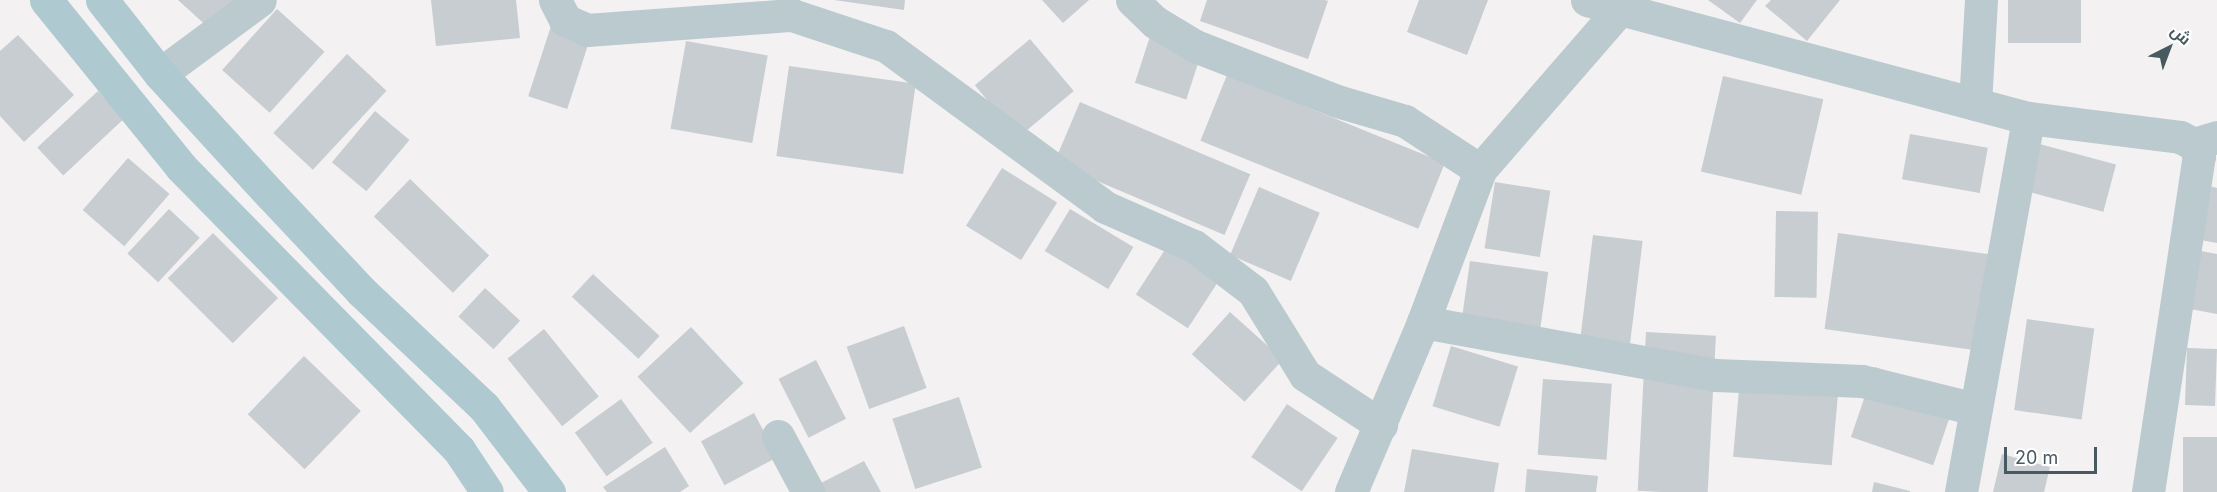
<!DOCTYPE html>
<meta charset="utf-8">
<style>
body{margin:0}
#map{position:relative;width:2217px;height:492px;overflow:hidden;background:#f3f1f1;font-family:Inter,Cairo,sans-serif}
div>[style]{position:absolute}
.building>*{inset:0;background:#c7cdd1;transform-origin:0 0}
.minor>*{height:33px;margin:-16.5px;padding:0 16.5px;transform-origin:16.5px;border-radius:16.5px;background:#bbcace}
.major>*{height:33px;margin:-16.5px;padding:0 16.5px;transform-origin:16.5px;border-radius:16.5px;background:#afc9d1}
span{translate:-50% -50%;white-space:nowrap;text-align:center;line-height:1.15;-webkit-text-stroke:4.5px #fff;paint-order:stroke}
.north{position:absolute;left:2139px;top:18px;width:60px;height:60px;-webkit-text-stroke:4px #fff;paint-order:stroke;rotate:42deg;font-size:16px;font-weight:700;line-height:24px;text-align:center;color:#475a60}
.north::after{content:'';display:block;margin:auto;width:21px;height:27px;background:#475a60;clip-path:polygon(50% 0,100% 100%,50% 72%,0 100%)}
.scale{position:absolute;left:2004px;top:447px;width:93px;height:27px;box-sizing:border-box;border:3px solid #475a60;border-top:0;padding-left:8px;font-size:18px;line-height:21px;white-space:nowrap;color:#475a60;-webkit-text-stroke:4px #fff;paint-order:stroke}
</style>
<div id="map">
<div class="building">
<div style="clip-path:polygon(178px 0,238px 0,211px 30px)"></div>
<div style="clip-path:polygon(431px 0,516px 0,520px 38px,436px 46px)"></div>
<div style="clip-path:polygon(834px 0,905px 0,904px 10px)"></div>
<div style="clip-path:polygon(1042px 0,1089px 0,1063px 23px)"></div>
<div style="clip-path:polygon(1207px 0,1325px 0,1328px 1px,1308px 59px,1200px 21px)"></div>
<div style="clip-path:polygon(1419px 0,1488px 0,1467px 55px,1407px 32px)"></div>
<div style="clip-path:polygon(1708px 0,1757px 0,1740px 23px)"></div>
<div style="clip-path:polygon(1771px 0,1840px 0,1807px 41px,1765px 6px)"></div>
<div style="left:2008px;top:0;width:73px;height:43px"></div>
<div style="left:277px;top:9px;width:64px;height:82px;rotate:42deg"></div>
<div style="left:1155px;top:21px;width:54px;height:65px;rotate:18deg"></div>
<div style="left:552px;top:23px;width:41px;height:77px;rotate:18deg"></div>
<div style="clip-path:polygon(18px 35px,74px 95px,24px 142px,0 116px,0 51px)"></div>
<div style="left:1030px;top:39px;width:68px;height:72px;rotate:50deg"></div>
<div style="left:686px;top:41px;width:83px;height:89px;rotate:10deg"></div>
<div style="left:347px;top:54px;width:54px;height:108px;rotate:43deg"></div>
<div style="left:789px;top:66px;width:128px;height:91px;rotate:8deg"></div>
<div style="left:1227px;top:75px;width:235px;height:71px;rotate:22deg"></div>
<div style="left:1723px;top:76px;width:103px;height:98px;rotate:13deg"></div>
<div style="left:98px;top:91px;width:38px;height:83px;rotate:47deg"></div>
<div style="left:1080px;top:102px;width:185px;height:66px;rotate:23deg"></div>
<div style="left:375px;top:111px;width:45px;height:67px;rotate:40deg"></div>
<div style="left:1910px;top:134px;width:79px;height:46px;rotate:10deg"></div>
<div style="left:2032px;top:142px;width:87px;height:49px;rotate:15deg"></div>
<div style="left:128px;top:158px;width:55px;height:69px;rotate:41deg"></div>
<div style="left:1002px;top:168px;width:65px;height:68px;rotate:32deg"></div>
<div style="left:410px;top:179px;width:110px;height:52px;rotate:44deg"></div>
<div style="left:1495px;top:182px;width:56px;height:67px;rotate:9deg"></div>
<div style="clip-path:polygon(2205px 185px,2217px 188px,2217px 243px,2195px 239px)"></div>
<div style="left:1259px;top:187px;width:66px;height:74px;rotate:23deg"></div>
<div style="left:169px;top:209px;width:42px;height:61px;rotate:43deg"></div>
<div style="left:1070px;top:209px;width:74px;height:49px;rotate:31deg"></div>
<div style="left:1776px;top:211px;width:42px;height:86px;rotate:1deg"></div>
<div style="left:213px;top:233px;width:92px;height:64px;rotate:45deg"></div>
<div style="left:1838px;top:233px;width:158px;height:97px;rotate:8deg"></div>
<div style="left:1593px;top:235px;width:50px;height:103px;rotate:7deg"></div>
<div style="left:1168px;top:245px;width:62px;height:59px;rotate:33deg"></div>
<div style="clip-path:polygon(2201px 251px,2217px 254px,2217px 314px,2190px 309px)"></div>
<div style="left:1470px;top:261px;width:79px;height:58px;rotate:8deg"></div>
<div style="left:593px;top:274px;width:91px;height:31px;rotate:43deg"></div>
<div style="left:485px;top:288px;width:48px;height:39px;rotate:43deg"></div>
<div style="left:1230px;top:312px;width:71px;height:57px;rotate:42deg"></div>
<div style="left:2027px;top:319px;width:68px;height:92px;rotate:8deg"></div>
<div style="left:904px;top:326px;width:66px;height:61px;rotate:70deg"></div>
<div style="left:691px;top:327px;width:77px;height:73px;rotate:47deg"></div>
<div style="left:544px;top:329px;width:87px;height:47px;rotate:51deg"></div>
<div style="left:1646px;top:332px;width:70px;height:159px;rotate:3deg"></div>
<div style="left:1451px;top:346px;width:70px;height:63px;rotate:17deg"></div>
<div style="left:2187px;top:348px;width:30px;height:57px;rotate:2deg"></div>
<div style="left:304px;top:356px;width:79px;height:81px;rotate:44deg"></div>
<div style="left:816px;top:360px;width:66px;height:42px;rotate:63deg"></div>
<div style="left:1875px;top:367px;width:87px;height:74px;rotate:19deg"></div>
<div style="left:1740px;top:378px;width:99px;height:79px;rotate:5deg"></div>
<div style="left:1543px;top:379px;width:69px;height:76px;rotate:4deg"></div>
<div style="left:959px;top:397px;width:74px;height:70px;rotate:72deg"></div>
<div style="left:621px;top:399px;width:54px;height:57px;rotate:54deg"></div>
<div style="left:1287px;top:404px;width:61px;height:64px;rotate:34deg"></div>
<div style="left:754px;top:413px;width:50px;height:60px;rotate:62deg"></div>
<div style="left:2217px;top:437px;width:55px;height:34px;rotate:90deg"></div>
<div style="clip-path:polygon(665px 447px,689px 486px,680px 492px,607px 492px,603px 487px)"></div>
<div style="clip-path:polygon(1412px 449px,1499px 463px,1494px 492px,1404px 492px)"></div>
<div style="clip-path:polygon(2002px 454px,2050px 467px,2044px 492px,1993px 492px)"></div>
<div style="clip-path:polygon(864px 461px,881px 492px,823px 492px,819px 484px)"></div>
<div style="clip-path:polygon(1527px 469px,1598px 476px,1596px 492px,1525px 492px)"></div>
<div style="clip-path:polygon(1874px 482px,1910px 491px,1910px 492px,1872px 492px)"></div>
</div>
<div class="minor">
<div style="left:555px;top:0;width:22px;rotate:63deg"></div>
<div style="left:565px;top:20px;width:24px;rotate:24deg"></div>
<div style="left:587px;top:30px;width:206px;rotate:-4.2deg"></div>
<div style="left:792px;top:15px;width:99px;rotate:18.3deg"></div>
<div style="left:886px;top:46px;width:272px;rotate:36.3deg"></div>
<div style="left:1105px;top:207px;width:97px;rotate:23.7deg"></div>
<div style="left:1194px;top:246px;width:74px;rotate:37.3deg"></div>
<div style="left:1253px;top:291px;width:99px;rotate:58.2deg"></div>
<div style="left:1305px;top:375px;width:91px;rotate:33.3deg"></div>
<div style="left:1132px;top:0;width:32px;rotate:44deg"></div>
<div style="left:1155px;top:22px;width:47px;rotate:31deg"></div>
<div style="left:1195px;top:46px;width:152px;rotate:21.2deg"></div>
<div style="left:1337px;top:101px;width:71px;rotate:16.4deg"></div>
<div style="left:1405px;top:121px;width:90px;rotate:33.2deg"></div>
<div style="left:1587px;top:0;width:457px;rotate:15deg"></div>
<div style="left:2028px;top:118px;width:153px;rotate:7.1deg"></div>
<div style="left:2180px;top:137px;width:16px;rotate:27deg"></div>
<div style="left:2194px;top:144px;width:24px;rotate:-17deg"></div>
<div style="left:160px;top:74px;width:124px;rotate:-36.5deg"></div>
<div style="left:1975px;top:104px;width:104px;rotate:-86.7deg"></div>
<div style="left:1423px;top:322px;width:297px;rotate:10.3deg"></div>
<div style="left:1715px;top:375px;width:147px;rotate:2.3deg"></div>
<div style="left:1862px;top:381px;width:117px;rotate:13.8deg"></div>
<div style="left:778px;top:436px;width:64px;rotate:61.8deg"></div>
<div style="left:1351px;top:492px;width:185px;rotate:-67deg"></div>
<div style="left:1423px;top:322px;width:162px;rotate:-69.4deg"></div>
<div style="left:1480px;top:170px;width:212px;rotate:-49deg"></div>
<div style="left:1619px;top:10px;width:10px;rotate:-84deg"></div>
<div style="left:1961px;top:492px;width:380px;rotate:-79.8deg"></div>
<div style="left:2148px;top:492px;width:340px;rotate:-81.4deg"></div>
<div style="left:2199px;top:156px;width:13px;rotate:-113deg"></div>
</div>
<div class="major">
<div style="left:46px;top:0;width:215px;rotate:51deg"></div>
<div style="left:181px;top:167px;width:397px;rotate:45.5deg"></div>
<div style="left:459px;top:450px;width:50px;rotate:56.3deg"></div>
<div style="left:102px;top:0;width:94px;rotate:51.9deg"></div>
<div style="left:160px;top:74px;width:164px;rotate:47.5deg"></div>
<div style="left:271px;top:195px;width:132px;rotate:46.8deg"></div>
<div style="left:361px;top:291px;width:169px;rotate:43.3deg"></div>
<div style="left:484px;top:407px;width:107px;rotate:52.6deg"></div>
</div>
<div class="north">ش</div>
<div class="scale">20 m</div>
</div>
